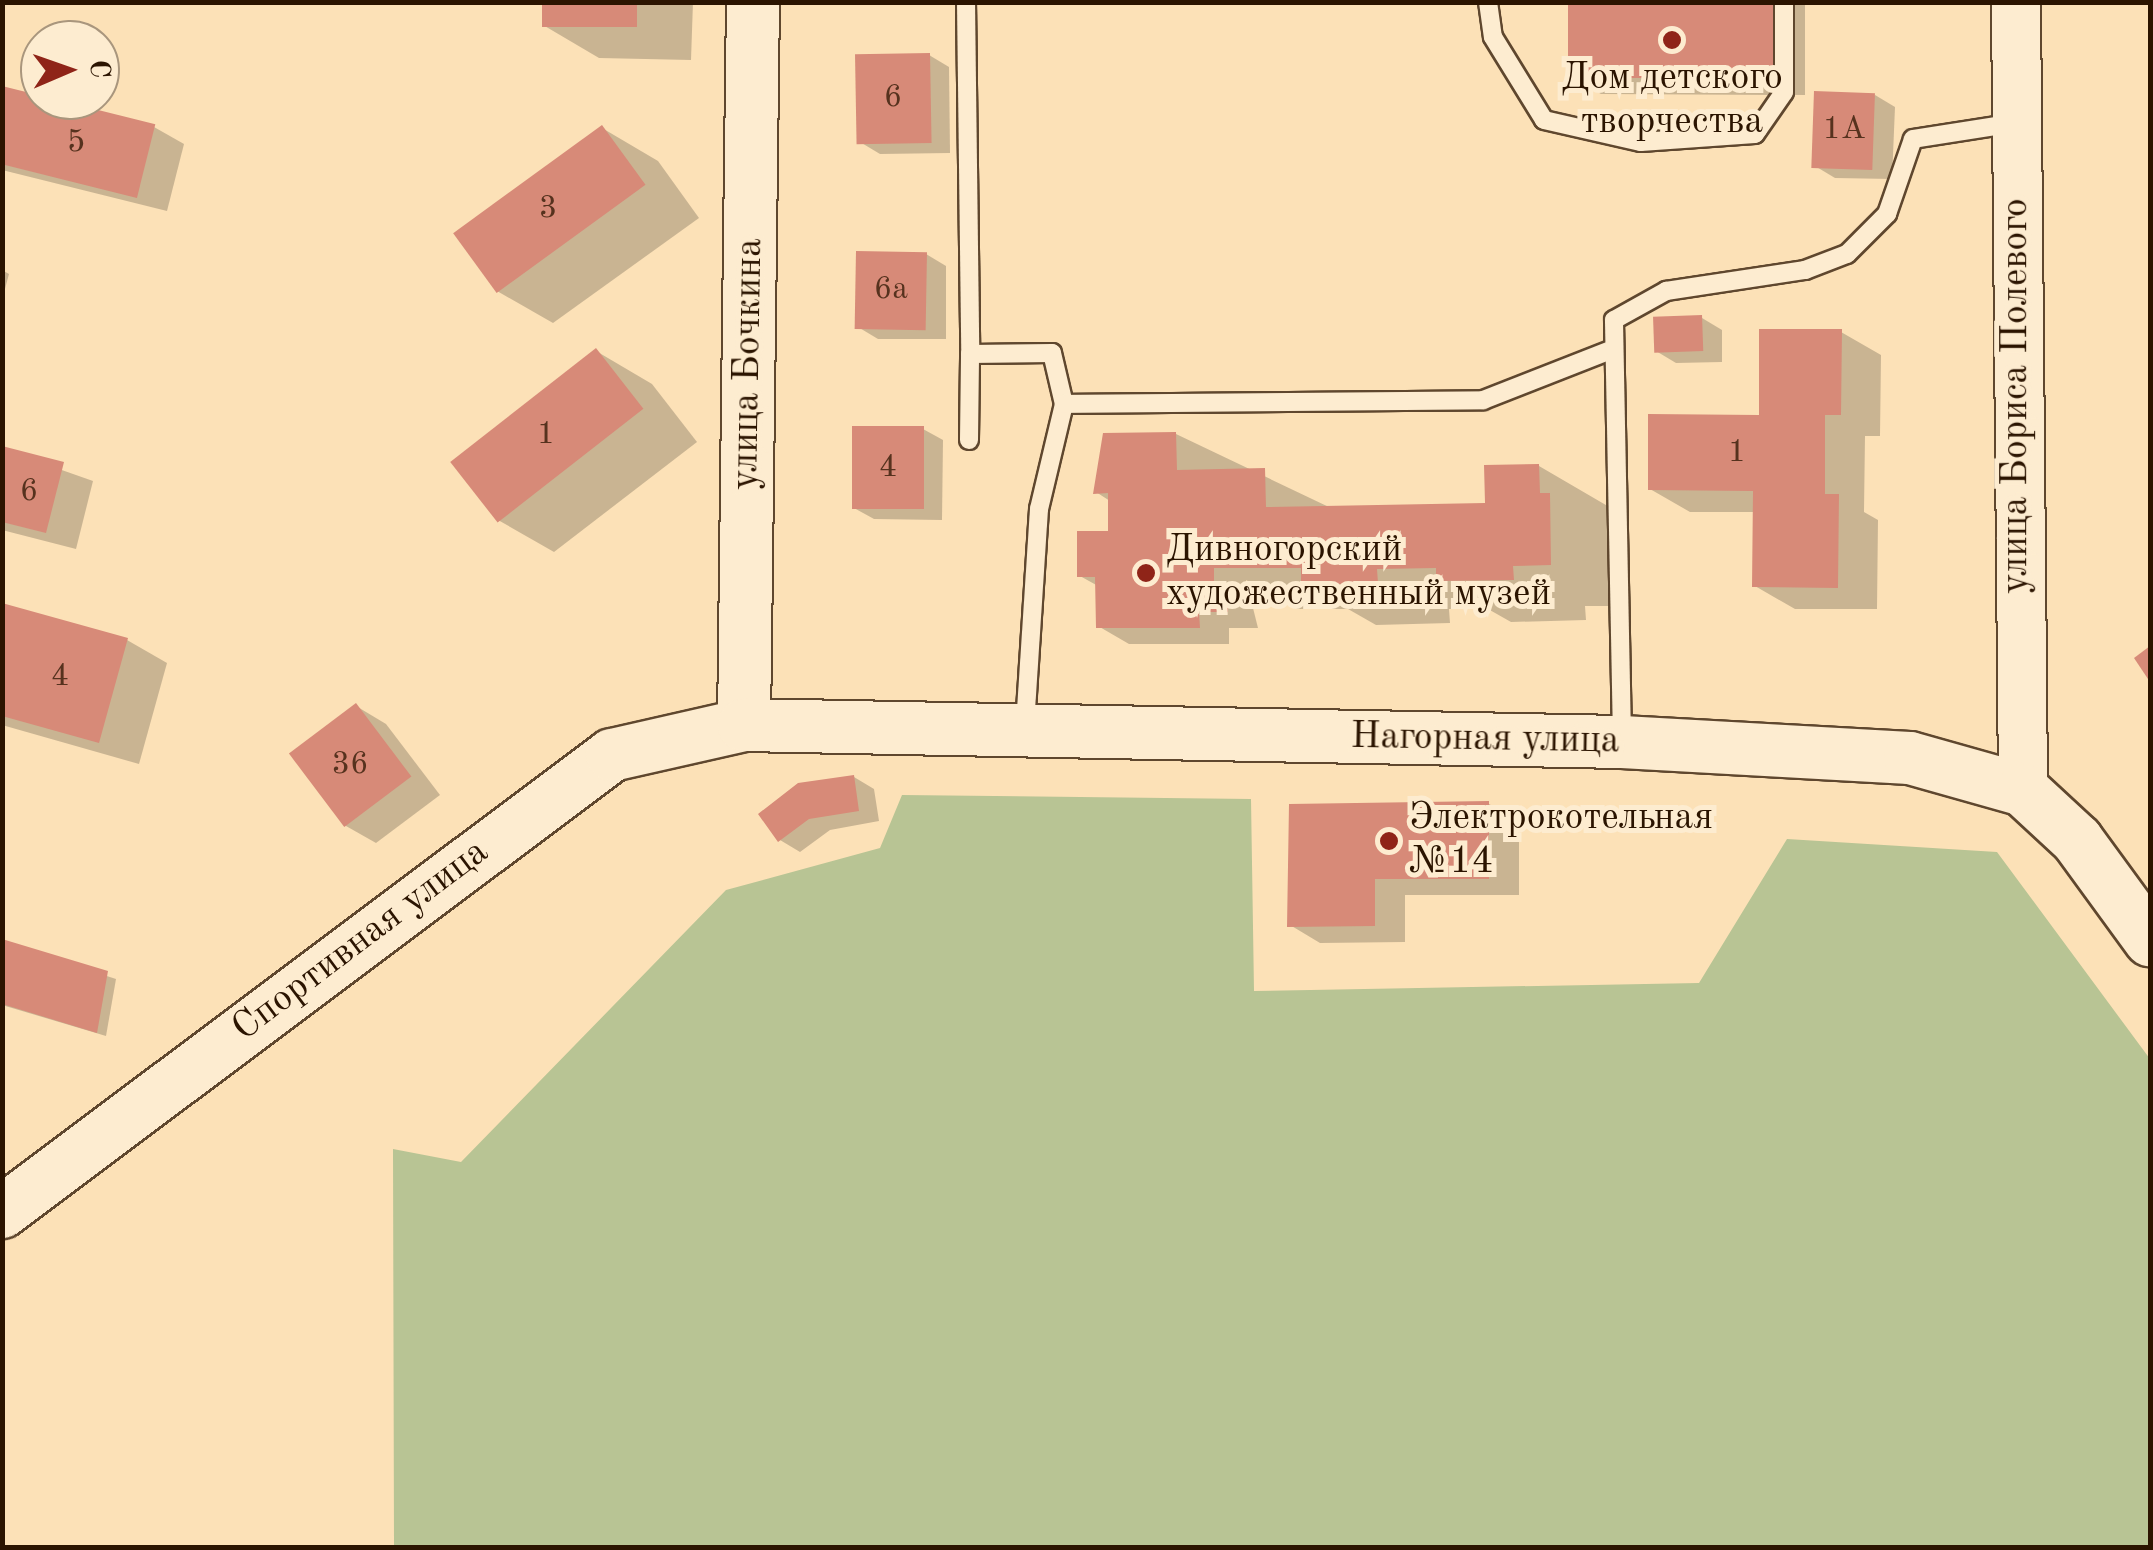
<!DOCTYPE html>
<meta charset="utf-8">
<style>
body{margin:0}
#map{position:relative;width:2153px;height:1550px;overflow:hidden;background:#fce1b7;font-family:"Old Standard TT",serif}
div>[style]{position:absolute}
.green>*{inset:0;background:#b8c494}
.shadow>*{inset:0;background:#0003}
.building>*{inset:0;background:#d78a78;transform-origin:0 0}
.roads{filter:drop-shadow(2px 0 #5f472e) drop-shadow(-2px 0 #5f472e) drop-shadow(0 2px #5f472e) drop-shadow(0 -2px #5f472e)}
.service>*{height:18px;margin:-9px;padding:0 9px;transform-origin:9px;border-radius:9px;background:#fdecd0}
.tertiary>*{height:48px;margin:-24px;padding:0 24px;transform-origin:24px;border-radius:24px;background:#fdecd0}
.secondary>*{height:52px;margin:-26px;padding:0 26px;transform-origin:26px;border-radius:26px;background:#fdecd0}
.dots>*{width:28px;height:28px;translate:-50% -50%;box-sizing:border-box;border:5px solid #fdecd0;border-radius:50%}
span{translate:-50% -50%;white-space:nowrap;text-align:center;line-height:1.15;-webkit-text-stroke:10px #fdecd0;paint-order:stroke}
.number-label{font-size:32px;color:#56321e}
.number-label span{-webkit-text-stroke-width:0}
.poi-label{font-size:38px;color:#2b1400}
.left{translate:0 -50%;text-align:left}
.street-label{font-size:38px;color:#2b1400}
.frame{position:absolute;inset:0;border:5px solid #2b1400;pointer-events:none}
.north{position:absolute;left:20px;top:20px;width:100px;height:100px;box-sizing:border-box;background:#fdecd0;border:2px solid #a9967d;border-radius:50%;rotate:88deg;font-size:28px;font-weight:700;line-height:40px;text-align:center;color:#2b1400}
.north::after{content:'';display:block;margin:auto;width:35px;height:45px;background:#8f2418;clip-path:polygon(50% 0,100% 100%,50% 72%,0 100%)}
</style>
<div id="map">
<div class="green">
<div style="clip-path:polygon(902px 795px,1251px 799px,1254px 991px,1699px 983px,1787px 839px,1997px 852px,2150px 1059px,2150px 1547px,394px 1547px,393px 1149px,461px 1162px,726px 890px,880px 848px)"></div>
</div>
<div class="shadow">
<div style="clip-path:polygon(544px 2px,693px 2px,691px 60px,599px 58px,543px 25px)"></div>
<div style="clip-path:polygon(1570px 2px,1805px 2px,1805px 95px,1601px 94px,1570px 77px)"></div>
<div style="clip-path:polygon(929px 55px,949px 67px,950px 153px,880px 154px,860px 142px)"></div>
<div style="clip-path:polygon(2px 88px,154px 127px,184px 144px,167px 211px,2px 170px)"></div>
<div style="clip-path:polygon(1875px 95px,1895px 107px,1892px 179px,1835px 178px,1815px 166px)"></div>
<div style="clip-path:polygon(602px 128px,658px 161px,699px 218px,553px 323px,497px 291px)"></div>
<div style="clip-path:polygon(926px 254px,946px 266px,946px 339px,878px 339px,858px 327px)"></div>
<div style="clip-path:polygon(2px 270px,9px 274px,2px 300px)"></div>
<div style="clip-path:polygon(1702px 318px,1722px 330px,1722px 362px,1676px 363px,1656px 351px)"></div>
<div style="clip-path:polygon(1841px 332px,1881px 355px,1880px 436px,1865px 436px,1864px 512px,1878px 520px,1877px 609px,1795px 609px,1755px 586px,1755px 512px,1690px 512px,1650px 489px,1761px 418px)"></div>
<div style="clip-path:polygon(596px 351px,652px 384px,697px 442px,554px 552px,498px 520px)"></div>
<div style="clip-path:polygon(923px 429px,943px 440px,942px 520px,874px 519px,854px 508px)"></div>
<div style="clip-path:polygon(1176px 434px,1331px 508px,1487px 506px,1539px 466px,1611px 508px,1623px 606px,1585px 606px,1586px 620px,1511px 622px,1488px 609px,1449px 609px,1450px 623px,1376px 625px,1348px 609px,1296px 609px,1246px 580px,1258px 628px,1229px 628px,1229px 644px,1129px 644px,1098px 626px,1098px 586px,1080px 576px,1122px 537px,1110px 501px,1096px 492px)"></div>
<div style="clip-path:polygon(2px 449px,93px 481px,76px 549px,2px 530px)"></div>
<div style="clip-path:polygon(2px 605px,127px 640px,167px 663px,139px 764px,2px 725px)"></div>
<div style="clip-path:polygon(356px 706px,386px 724px,440px 795px,376px 843px,346px 826px)"></div>
<div style="clip-path:polygon(854px 777px,874px 789px,879px 821px,830px 830px,800px 852px,780px 840px)"></div>
<div style="clip-path:polygon(1489px 804px,1519px 821px,1519px 895px,1405px 895px,1405px 942px,1320px 943px,1290px 925px)"></div>
<div style="clip-path:polygon(2px 942px,116px 979px,106px 1036px,2px 1005px)"></div>
</div>
<div class="building">
<div style="left:542px;top:2px;width:95px;height:25px"></div>
<div style="left:1568px;top:2px;width:208px;height:76px"></div>
<div style="left:930px;top:53px;width:90px;height:75px;rotate:89deg"></div>
<div style="left:2px;top:86px;width:158px;height:76px;rotate:14deg"></div>
<div style="left:1814px;top:91px;width:61px;height:77px;rotate:2deg"></div>
<div style="left:602px;top:125px;width:74px;height:184px;rotate:54deg"></div>
<div style="left:856px;top:251px;width:71px;height:78px;rotate:1deg"></div>
<div style="left:1702px;top:315px;width:36px;height:49px;rotate:88deg"></div>
<div style="clip-path:polygon(1759px 329px,1842px 329px,1841px 415px,1825px 415px,1825px 494px,1839px 494px,1838px 588px,1752px 587px,1753px 491px,1648px 490px,1648px 414px,1759px 415px)"></div>
<div style="left:596px;top:348px;width:77px;height:185px;rotate:52deg"></div>
<div style="left:852px;top:426px;width:72px;height:83px"></div>
<div style="clip-path:polygon(1176px 432px,1177px 470px,1265px 468px,1266px 507px,1485px 503px,1484px 465px,1539px 464px,1540px 493px,1550px 493px,1551px 565px,1513px 566px,1514px 580px,1436px 581px,1436px 568px,1377px 569px,1378px 583px,1301px 585px,1301px 568px,1214px 568px,1214px 588px,1228px 588px,1228px 612px,1199px 612px,1200px 628px,1096px 628px,1095px 577px,1077px 577px,1077px 531px,1108px 531px,1108px 493px,1093px 494px,1103px 433px)"></div>
<div style="clip-path:polygon(2px 446px,64px 462px,46px 533px,2px 522px)"></div>
<div style="clip-path:polygon(2px 603px,128px 638px,99px 743px,2px 716px)"></div>
<div style="clip-path:polygon(2150px 646px,2150px 682px,2134px 658px)"></div>
<div style="left:356px;top:703px;width:92px;height:84px;rotate:53deg"></div>
<div style="clip-path:polygon(854px 775px,859px 811px,809px 819px,778px 842px,758px 814px,798px 783px)"></div>
<div style="clip-path:polygon(1489px 801px,1489px 879px,1375px 879px,1375px 926px,1287px 927px,1289px 804px)"></div>
<div style="clip-path:polygon(2px 939px,108px 971px,97px 1033px,2px 1004px)"></div>
</div>
<div class="roads">
<div class="service">
<div style="left:966px;top:2px;width:352px;rotate:89.3deg"></div>
<div style="left:970px;top:354px;width:82px;rotate:-0.7deg"></div>
<div style="left:1052px;top:353px;width:52px;rotate:76.8deg"></div>
<div style="left:1064px;top:404px;width:108px;rotate:103.4deg"></div>
<div style="left:1039px;top:509px;width:218px;rotate:93.7deg"></div>
<div style="left:1488px;top:2px;width:35px;rotate:82deg"></div>
<div style="left:1493px;top:37px;width:97px;rotate:58.4deg"></div>
<div style="left:1544px;top:120px;width:99px;rotate:12.8deg"></div>
<div style="left:1641px;top:142px;width:114px;rotate:-4deg"></div>
<div style="left:1755px;top:134px;width:51px;rotate:-55.4deg"></div>
<div style="left:1784px;top:92px;width:90px;rotate:-90deg"></div>
<div style="left:1064px;top:404px;width:419px;rotate:-0.5deg"></div>
<div style="left:1483px;top:400px;width:134px;rotate:-21.4deg"></div>
<div style="left:969px;top:440px;width:86px;rotate:-89.3deg"></div>
<div style="left:1622px;top:738px;width:418px;rotate:-91.1deg"></div>
<div style="left:1614px;top:320px;width:60px;rotate:-29.1deg"></div>
<div style="left:1666px;top:291px;width:141px;rotate:-8.6deg"></div>
<div style="left:1805px;top:270px;width:45px;rotate:-20.9deg"></div>
<div style="left:1847px;top:254px;width:57px;rotate:-45deg"></div>
<div style="left:1887px;top:214px;width:79px;rotate:-70.9deg"></div>
<div style="left:1913px;top:139px;width:103px;rotate:-8.9deg"></div>
</div>
<div class="tertiary">
<div style="left:2016px;top:2px;width:788px;rotate:89.49deg"></div>
</div>
<div class="secondary">
<div style="left:744px;top:725px;width:723px;rotate:-89.29deg"></div>
<div style="left:2px;top:1212px;width:762px;rotate:-36.84deg"></div>
<div style="left:612px;top:755px;width:135px;rotate:-12.8deg"></div>
<div style="left:744px;top:725px;width:878px;rotate:1.11deg"></div>
<div style="left:1622px;top:742px;width:288px;rotate:3.2deg"></div>
<div style="left:1910px;top:758px;width:117px;rotate:15.8deg"></div>
<div style="left:2023px;top:790px;width:74px;rotate:42.8deg"></div>
<div style="left:2077px;top:840px;width:124px;rotate:53.9deg"></div>
</div>
</div>
<div class="dots">
<div style="left:1672px;top:40px;background:#8f2418"></div>
<div style="left:1146px;top:573px;background:#8f2418"></div>
<div style="left:1389px;top:841px;background:#8f2418"></div>
</div>
<div class="number-label">
<span style="left:893px;top:98px">6</span>
<span style="left:1844px;top:130px">1А</span>
<span style="left:76px;top:143px">5</span>
<span style="left:548px;top:209px">3</span>
<span style="left:891px;top:290px">6а</span>
<span style="left:546px;top:435px">1</span>
<span style="left:1737px;top:453px">1</span>
<span style="left:888px;top:468px">4</span>
<span style="left:29px;top:492px">6</span>
<span style="left:60px;top:677px">4</span>
<span style="left:350px;top:765px">36</span>
</div>
<div class="poi-label">
<span style="left:1672px;top:101px">Дом детского<br>творчества</span>
<span class="left" style="left:1166px;top:573px">Дивногорский<br>художественный музей</span>
<span class="left" style="left:1409px;top:841px">Электрокотельная<br>№14</span>
</div>
<div class="street-label">
<span style="left:749px;top:364px;rotate:-89deg">улица Бочкина</span>
<span style="left:2017px;top:396px;rotate:-90deg">улица Бориса Полевого</span>
<span style="left:1485px;top:740px;rotate:1deg">Нагорная улица</span>
<span style="left:361px;top:941px;rotate:-37deg">Спортивная улица</span>
</div>
<div class="frame"></div>
<div class="north">С</div>
</div>
